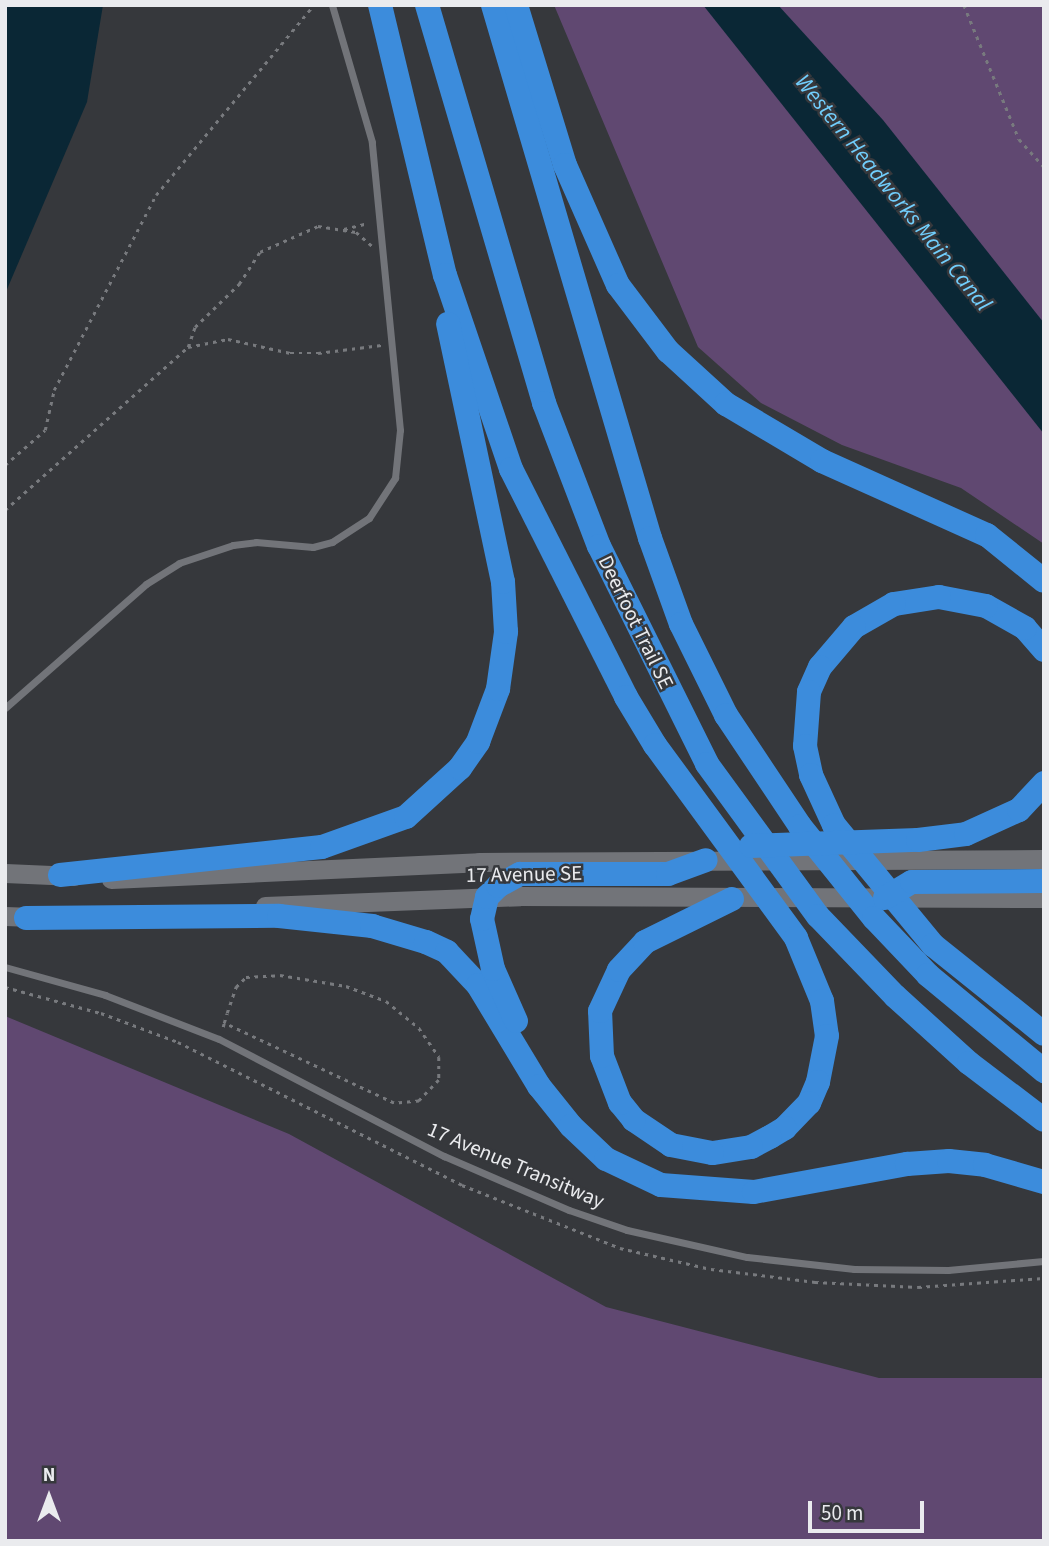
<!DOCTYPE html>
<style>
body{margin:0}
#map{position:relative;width:1049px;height:1546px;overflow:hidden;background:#36383c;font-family:"Source Sans 3",sans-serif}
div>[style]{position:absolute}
.green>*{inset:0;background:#604871}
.water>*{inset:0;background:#0a2735}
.path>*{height:2.5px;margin-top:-1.25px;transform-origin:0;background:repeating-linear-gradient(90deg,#787a7e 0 3.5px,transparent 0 8.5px)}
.service>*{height:7px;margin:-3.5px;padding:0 3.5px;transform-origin:3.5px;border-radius:3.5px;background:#727479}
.secondary>*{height:19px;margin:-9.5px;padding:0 9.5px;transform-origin:9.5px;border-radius:9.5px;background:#727479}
.motorway>*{height:24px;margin:-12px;padding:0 12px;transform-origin:12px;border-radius:12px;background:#3c8cdc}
span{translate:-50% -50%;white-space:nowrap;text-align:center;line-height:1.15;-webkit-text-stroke:5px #36383c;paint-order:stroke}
.street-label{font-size:21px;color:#eaebee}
.water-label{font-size:23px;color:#71cefc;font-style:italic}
.frame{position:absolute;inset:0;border:7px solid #eaebee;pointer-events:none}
.north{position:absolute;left:14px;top:1462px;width:70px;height:70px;-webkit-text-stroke:5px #36383c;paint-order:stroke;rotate:0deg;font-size:19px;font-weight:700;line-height:28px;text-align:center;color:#eaebee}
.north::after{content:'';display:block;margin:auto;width:24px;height:32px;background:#eaebee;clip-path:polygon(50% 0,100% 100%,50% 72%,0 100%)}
.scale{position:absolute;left:808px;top:1501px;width:116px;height:32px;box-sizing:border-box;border:4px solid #eaebee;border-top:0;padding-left:9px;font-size:21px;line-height:24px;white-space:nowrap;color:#eaebee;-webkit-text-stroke:5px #36383c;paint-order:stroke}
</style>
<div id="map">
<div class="green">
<div style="clip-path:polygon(554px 5px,1044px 5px,1044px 544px,961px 488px,842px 445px,761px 403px,698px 347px)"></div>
<div style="clip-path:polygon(5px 1016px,289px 1134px,606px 1307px,879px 1378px,1044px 1378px,1044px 1541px,5px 1541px)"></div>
</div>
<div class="water">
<div style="clip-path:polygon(5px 5px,103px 5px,87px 102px,5px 294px)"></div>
<div style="clip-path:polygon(703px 5px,778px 5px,883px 120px,1044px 323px,1044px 434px)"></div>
</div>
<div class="path">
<div style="left:964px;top:5px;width:145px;rotate:67.7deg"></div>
<div style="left:1019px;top:139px;width:38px;rotate:48deg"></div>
<div style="left:344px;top:229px;width:25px;rotate:-14deg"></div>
<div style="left:188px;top:347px;width:21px;rotate:-71deg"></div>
<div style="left:195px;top:327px;width:62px;rotate:-44.3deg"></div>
<div style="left:239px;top:284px;width:38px;rotate:-57deg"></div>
<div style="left:260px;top:252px;width:64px;rotate:-24.1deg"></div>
<div style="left:318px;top:226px;width:38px;rotate:9deg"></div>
<div style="left:356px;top:232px;width:21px;rotate:41deg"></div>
<div style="left:5px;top:465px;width:53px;rotate:-41.2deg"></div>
<div style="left:45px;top:430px;width:41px;rotate:-77.3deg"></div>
<div style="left:54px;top:390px;width:220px;rotate:-62.4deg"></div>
<div style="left:156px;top:195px;width:247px;rotate:-50.3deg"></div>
<div style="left:5px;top:510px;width:245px;rotate:-41.7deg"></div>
<div style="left:188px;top:347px;width:41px;rotate:-11.3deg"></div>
<div style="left:228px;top:339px;width:64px;rotate:12.7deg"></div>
<div style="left:290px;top:353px;width:28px"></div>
<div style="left:318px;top:353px;width:64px;rotate:-7.2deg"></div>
<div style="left:5px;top:987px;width:99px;rotate:15.2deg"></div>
<div style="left:101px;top:1013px;width:82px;rotate:20.6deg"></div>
<div style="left:178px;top:1042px;width:318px;rotate:26.7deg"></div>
<div style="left:462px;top:1185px;width:170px;rotate:21.7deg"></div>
<div style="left:620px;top:1248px;width:93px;rotate:13deg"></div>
<div style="left:711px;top:1269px;width:105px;rotate:7.1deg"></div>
<div style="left:815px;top:1282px;width:103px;rotate:2.8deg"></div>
<div style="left:918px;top:1287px;width:126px;rotate:-4.1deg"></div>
<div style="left:223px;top:1027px;width:4px;rotate:-76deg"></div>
<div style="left:224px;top:1023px;width:10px;rotate:-73deg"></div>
<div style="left:227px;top:1013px;width:28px;rotate:-71deg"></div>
<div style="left:236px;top:987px;width:14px;rotate:-45deg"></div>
<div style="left:246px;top:977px;width:34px;rotate:-3deg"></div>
<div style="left:280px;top:975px;width:67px;rotate:9.5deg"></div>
<div style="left:346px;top:986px;width:43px;rotate:20.6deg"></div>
<div style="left:386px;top:1001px;width:43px;rotate:39.3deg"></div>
<div style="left:419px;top:1028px;width:35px;rotate:55deg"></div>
<div style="left:439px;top:1057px;width:23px;rotate:90deg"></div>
<div style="left:439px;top:1080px;width:29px;rotate:134deg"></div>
<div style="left:419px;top:1101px;width:25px;rotate:175deg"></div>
<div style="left:394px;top:1103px;width:188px;rotate:-154.8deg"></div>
</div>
<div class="service">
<div style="left:5px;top:708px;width:188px;rotate:-41.3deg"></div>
<div style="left:146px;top:584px;width:39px;rotate:-32deg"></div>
<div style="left:179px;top:563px;width:57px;rotate:-18.4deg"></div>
<div style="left:233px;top:545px;width:23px;rotate:-7deg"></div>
<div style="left:256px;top:542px;width:57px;rotate:5deg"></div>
<div style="left:313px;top:547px;width:20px;rotate:-15deg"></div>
<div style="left:332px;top:542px;width:44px;rotate:-33deg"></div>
<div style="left:369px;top:518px;width:48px;rotate:-57deg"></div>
<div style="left:395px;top:478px;width:48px;rotate:-84.1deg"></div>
<div style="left:400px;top:430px;width:289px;rotate:-95.6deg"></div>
<div style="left:372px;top:142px;width:143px;rotate:-106.3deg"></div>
<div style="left:5px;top:967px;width:104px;rotate:15.6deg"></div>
<div style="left:105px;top:995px;width:122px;rotate:21.1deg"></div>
<div style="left:219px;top:1039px;width:254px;rotate:27.5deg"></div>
<div style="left:444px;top:1156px;width:136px;rotate:23.4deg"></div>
<div style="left:569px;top:1210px;width:61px;rotate:19deg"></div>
<div style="left:627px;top:1230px;width:123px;rotate:12.7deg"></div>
<div style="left:747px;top:1257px;width:108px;rotate:6.4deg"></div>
<div style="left:854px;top:1269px;width:94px;rotate:0.6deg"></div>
<div style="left:948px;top:1270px;width:96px;rotate:-5.4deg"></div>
</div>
<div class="secondary">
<div style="left:5px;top:873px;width:69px;rotate:2.5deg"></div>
<div style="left:111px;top:879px;width:368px;rotate:-2.6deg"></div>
<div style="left:479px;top:862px;width:565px;rotate:-0.3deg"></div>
<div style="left:265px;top:906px;width:255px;rotate:-2.2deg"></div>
<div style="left:520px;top:896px;width:524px;rotate:0.22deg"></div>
<div style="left:5px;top:916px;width:34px;rotate:2deg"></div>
</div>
<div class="motorway">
<div style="left:380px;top:5px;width:278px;rotate:76.5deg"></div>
<div style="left:445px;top:275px;width:205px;rotate:71.2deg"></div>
<div style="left:511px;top:469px;width:255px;rotate:63.2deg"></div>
<div style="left:626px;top:697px;width:56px;rotate:58.9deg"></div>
<div style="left:655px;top:745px;width:239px;rotate:53.8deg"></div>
<div style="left:796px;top:938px;width:68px;rotate:67.6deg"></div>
<div style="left:822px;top:1001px;width:35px;rotate:82deg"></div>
<div style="left:827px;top:1036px;width:47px;rotate:101.1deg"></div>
<div style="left:818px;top:1082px;width:23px;rotate:113deg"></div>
<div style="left:809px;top:1103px;width:35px;rotate:134deg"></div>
<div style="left:785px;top:1128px;width:17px;rotate:149deg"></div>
<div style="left:770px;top:1137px;width:21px;rotate:152deg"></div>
<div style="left:751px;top:1147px;width:39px;rotate:171deg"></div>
<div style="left:712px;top:1153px;width:42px;rotate:-169deg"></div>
<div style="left:671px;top:1145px;width:45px;rotate:-146deg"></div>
<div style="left:634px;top:1120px;width:22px;rotate:-129deg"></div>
<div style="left:620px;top:1103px;width:50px;rotate:-111deg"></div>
<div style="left:602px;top:1056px;width:45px;rotate:-92.5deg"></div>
<div style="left:600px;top:1011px;width:45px;rotate:-65.1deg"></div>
<div style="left:619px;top:970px;width:38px;rotate:-47deg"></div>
<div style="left:645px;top:942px;width:97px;rotate:-26.3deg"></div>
<div style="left:427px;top:5px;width:415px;rotate:73.6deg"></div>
<div style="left:544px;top:403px;width:153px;rotate:69deg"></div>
<div style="left:599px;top:546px;width:243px;rotate:63.6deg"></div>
<div style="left:707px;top:764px;width:188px;rotate:53.9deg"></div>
<div style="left:818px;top:916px;width:111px;rotate:46.1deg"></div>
<div style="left:895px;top:996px;width:100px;rotate:42.2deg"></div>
<div style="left:969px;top:1063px;width:94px;rotate:37.2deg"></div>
<div style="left:493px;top:5px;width:556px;rotate:73.59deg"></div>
<div style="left:650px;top:538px;width:91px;rotate:70.2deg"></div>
<div style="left:681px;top:624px;width:102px;rotate:63.7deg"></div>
<div style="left:726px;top:715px;width:133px;rotate:56.3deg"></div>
<div style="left:800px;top:826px;width:118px;rotate:51.2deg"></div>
<div style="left:874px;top:918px;width:79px;rotate:46.5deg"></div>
<div style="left:928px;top:975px;width:151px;rotate:39.6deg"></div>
<div style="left:516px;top:5px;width:167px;rotate:73deg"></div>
<div style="left:565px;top:165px;width:131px;rotate:66.2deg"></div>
<div style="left:618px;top:285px;width:83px;rotate:52.9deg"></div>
<div style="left:668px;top:351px;width:79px;rotate:42.4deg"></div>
<div style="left:726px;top:404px;width:112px;rotate:30.7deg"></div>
<div style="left:822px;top:461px;width:181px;rotate:24.2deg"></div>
<div style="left:987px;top:535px;width:73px;rotate:38.9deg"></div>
<div style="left:1044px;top:650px;width:29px;rotate:-131deg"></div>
<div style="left:1025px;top:628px;width:45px;rotate:-150.6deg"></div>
<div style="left:986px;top:606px;width:48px;rotate:-169.2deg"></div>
<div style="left:939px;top:597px;width:46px;rotate:171.2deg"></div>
<div style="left:894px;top:604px;width:46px;rotate:150.1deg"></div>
<div style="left:854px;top:627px;width:52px;rotate:130.4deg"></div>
<div style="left:820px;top:667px;width:27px;rotate:114deg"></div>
<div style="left:809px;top:692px;width:54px;rotate:94.2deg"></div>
<div style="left:805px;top:746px;width:30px;rotate:78deg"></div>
<div style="left:811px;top:775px;width:55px;rotate:65.3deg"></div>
<div style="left:834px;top:825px;width:156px;rotate:50.5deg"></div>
<div style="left:933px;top:945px;width:142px;rotate:38.7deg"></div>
<div style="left:751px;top:846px;width:167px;rotate:-2.1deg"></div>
<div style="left:918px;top:840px;width:48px;rotate:-7.1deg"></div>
<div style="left:966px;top:834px;width:58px;rotate:-24.4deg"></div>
<div style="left:1019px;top:810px;width:37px;rotate:-47deg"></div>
<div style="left:60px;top:875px;width:263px;rotate:-6.1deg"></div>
<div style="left:322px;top:847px;width:89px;rotate:-19.7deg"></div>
<div style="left:406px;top:817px;width:73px;rotate:-42.2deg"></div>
<div style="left:460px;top:768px;width:32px;rotate:-55deg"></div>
<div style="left:478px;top:742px;width:57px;rotate:-69.3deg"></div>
<div style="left:498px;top:689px;width:58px;rotate:-82deg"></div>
<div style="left:506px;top:632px;width:50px;rotate:-93.4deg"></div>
<div style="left:503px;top:582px;width:264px;rotate:-102deg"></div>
<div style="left:885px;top:898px;width:31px;rotate:-31deg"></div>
<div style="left:912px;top:882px;width:132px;rotate:-0.4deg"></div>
<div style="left:26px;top:918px;width:253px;rotate:-0.5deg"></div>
<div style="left:279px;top:916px;width:94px;rotate:6.1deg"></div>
<div style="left:372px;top:926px;width:56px;rotate:16.5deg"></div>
<div style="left:426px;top:942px;width:23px;rotate:25deg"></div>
<div style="left:447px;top:952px;width:45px;rotate:46.8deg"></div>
<div style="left:478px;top:985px;width:118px;rotate:58.9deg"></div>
<div style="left:539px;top:1086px;width:51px;rotate:51.3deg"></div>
<div style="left:571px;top:1126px;width:48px;rotate:43.3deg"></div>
<div style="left:606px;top:1159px;width:61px;rotate:25.3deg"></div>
<div style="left:661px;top:1185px;width:93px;rotate:4.3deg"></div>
<div style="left:754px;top:1192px;width:156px;rotate:-10.4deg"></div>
<div style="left:907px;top:1164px;width:42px;rotate:-4.1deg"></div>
<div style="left:949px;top:1161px;width:36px;rotate:6deg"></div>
<div style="left:985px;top:1165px;width:61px;rotate:16.1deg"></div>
<div style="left:516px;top:1021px;width:57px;rotate:-113.9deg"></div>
<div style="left:493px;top:969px;width:51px;rotate:-102.4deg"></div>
<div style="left:482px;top:919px;width:23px;rotate:-77deg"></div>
<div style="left:487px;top:897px;width:16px;rotate:-45deg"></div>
<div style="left:498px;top:886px;width:25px;rotate:-29deg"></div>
<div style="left:520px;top:874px;width:148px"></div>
<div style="left:668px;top:874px;width:40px;rotate:-20.2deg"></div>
</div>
<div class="street-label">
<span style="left:636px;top:622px;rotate:64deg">Deerfoot Trail SE</span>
<span style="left:524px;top:874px;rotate:-1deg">17 Avenue SE</span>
<span style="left:516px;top:1165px;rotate:23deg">17 Avenue Transitway</span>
</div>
<div class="water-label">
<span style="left:893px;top:193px;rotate:51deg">Western Headworks Main Canal</span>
</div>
<div class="frame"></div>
<div class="north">N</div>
<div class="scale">50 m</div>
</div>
